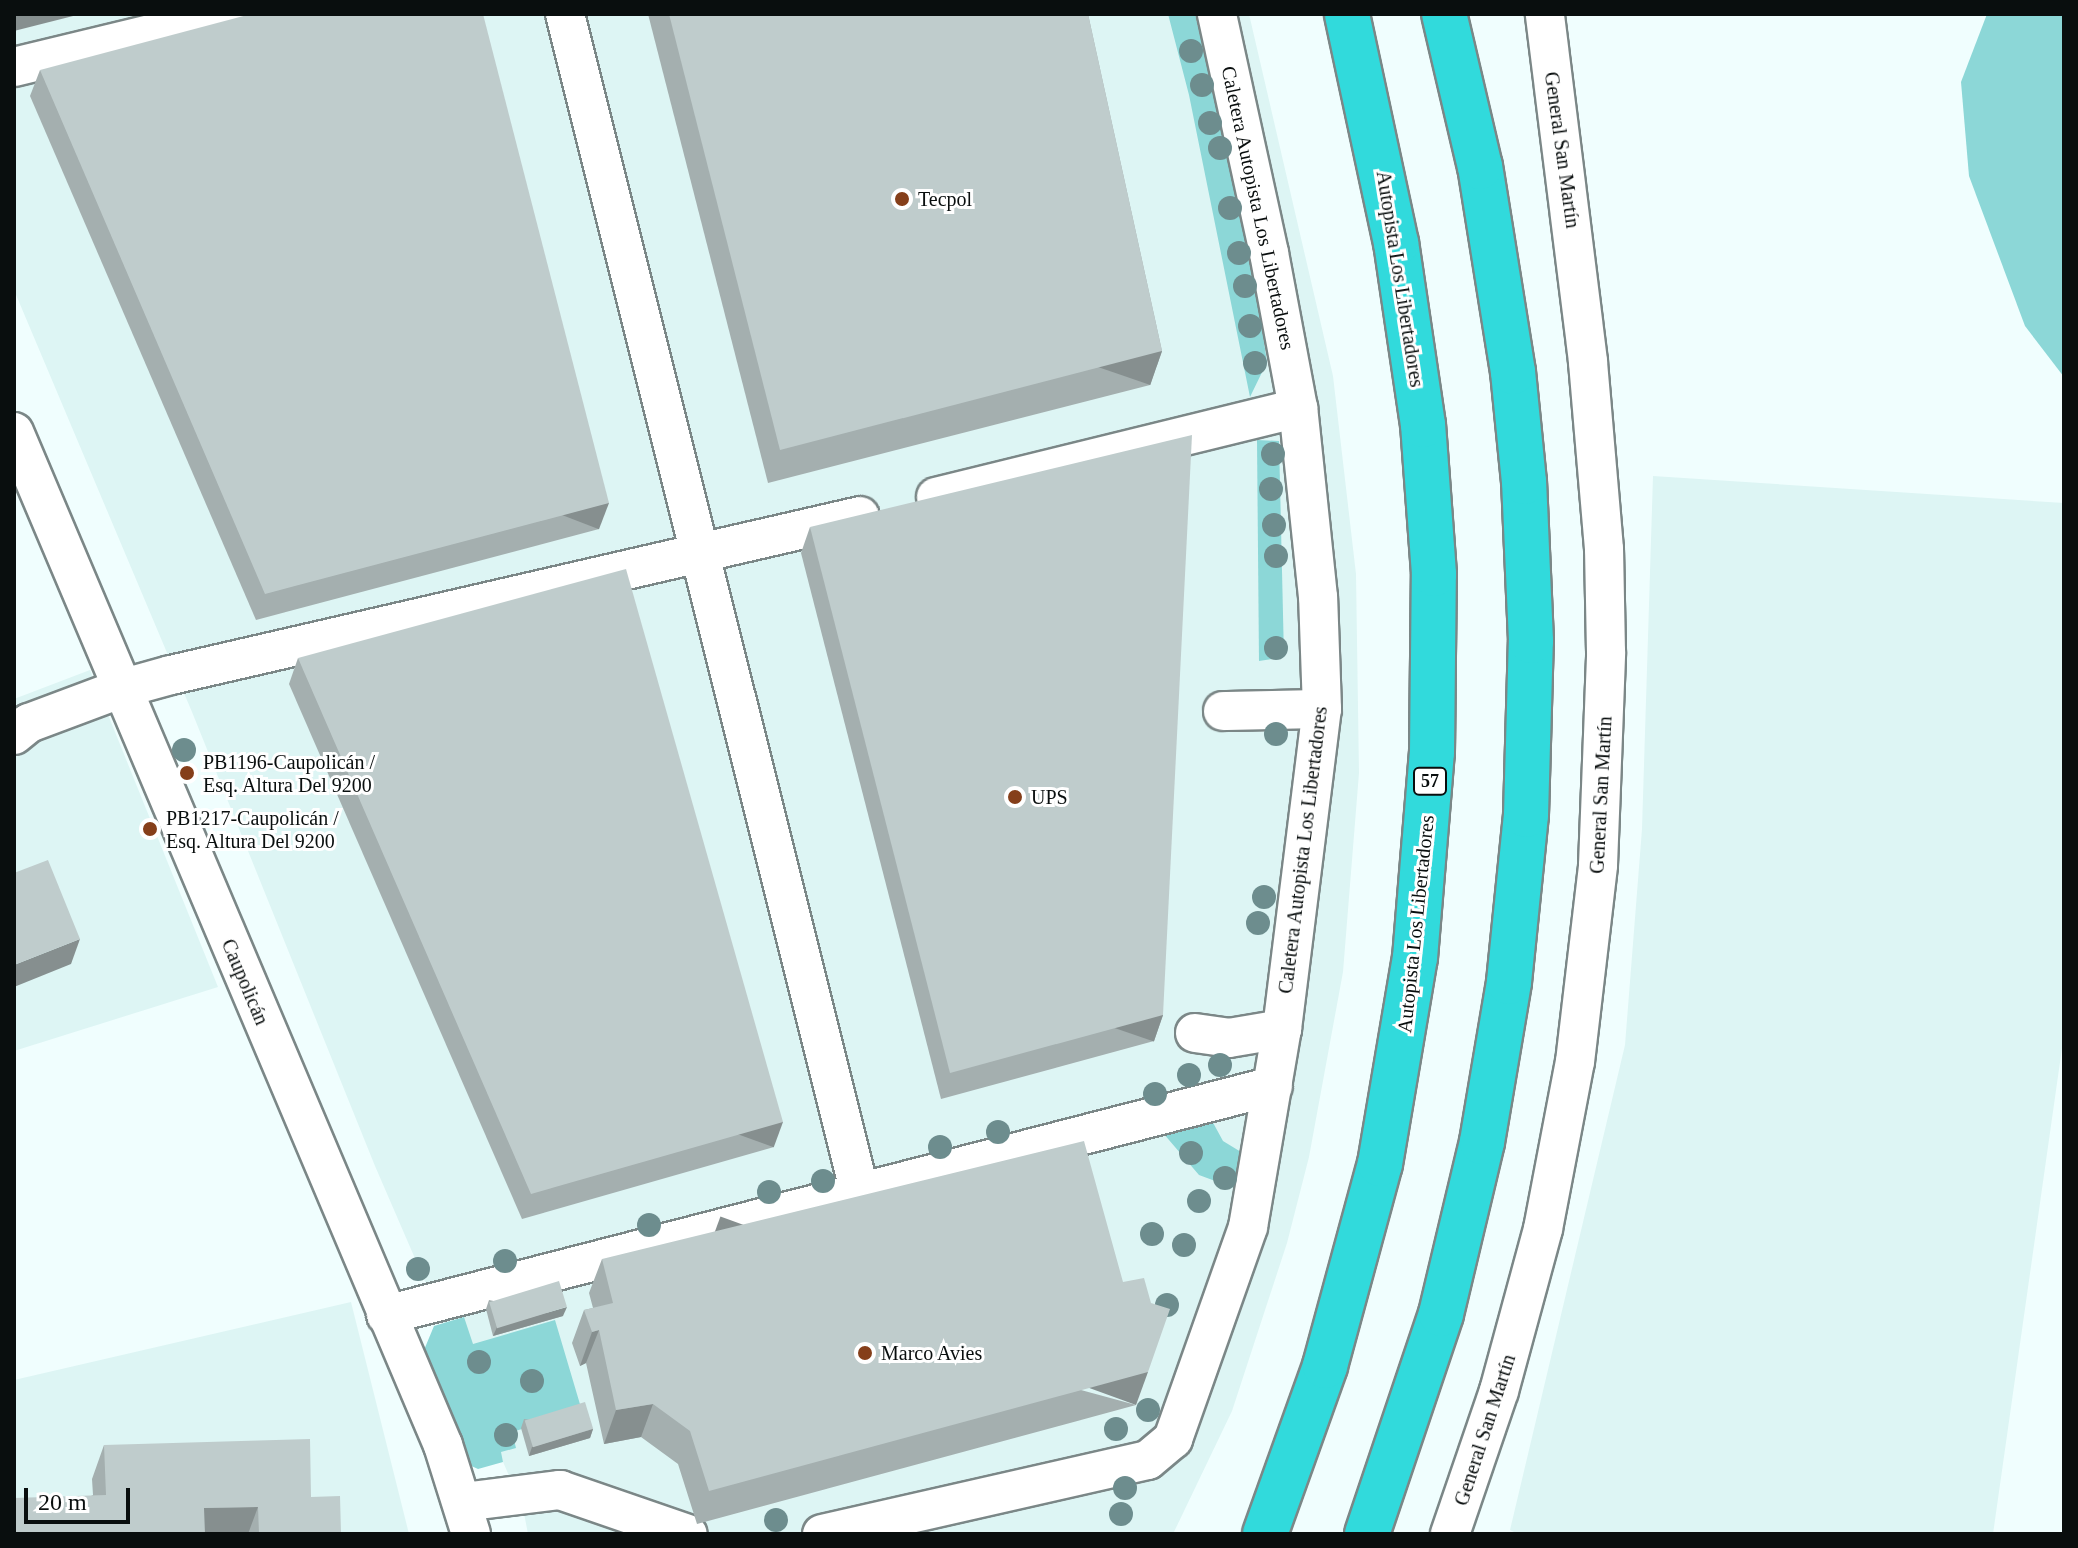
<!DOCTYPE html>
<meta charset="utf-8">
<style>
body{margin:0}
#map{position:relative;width:2078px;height:1548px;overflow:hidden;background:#f0fefe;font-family:"Times New Roman",serif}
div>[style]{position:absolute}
.built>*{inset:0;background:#ddf5f4}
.green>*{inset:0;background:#8cd7d7}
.roads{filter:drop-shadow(2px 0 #7b8787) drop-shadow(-2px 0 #7b8787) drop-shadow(0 2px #7b8787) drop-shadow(0 -2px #7b8787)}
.minor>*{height:38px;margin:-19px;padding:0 19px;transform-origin:19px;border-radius:19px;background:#fff}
.highway>*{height:44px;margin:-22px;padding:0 22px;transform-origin:22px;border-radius:22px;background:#31dadc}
.trees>*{width:24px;height:24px;margin:-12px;border-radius:50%;background:#6d8d8e}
.wall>*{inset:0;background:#a4afaf}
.shaded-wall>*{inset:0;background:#868f8f;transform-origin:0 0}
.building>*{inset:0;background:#bfcccc;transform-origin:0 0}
.dots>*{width:22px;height:22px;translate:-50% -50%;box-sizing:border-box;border:4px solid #fff;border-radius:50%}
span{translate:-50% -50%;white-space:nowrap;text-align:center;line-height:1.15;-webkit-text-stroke:6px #fff;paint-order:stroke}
.shield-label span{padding:2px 6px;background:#fff;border:2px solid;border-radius:6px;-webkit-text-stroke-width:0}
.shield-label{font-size:18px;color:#090e0e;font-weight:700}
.street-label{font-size:20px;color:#090e0e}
.poi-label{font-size:20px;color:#090e0e}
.left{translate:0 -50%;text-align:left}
.frame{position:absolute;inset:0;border:16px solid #090e0e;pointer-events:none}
.scale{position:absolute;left:24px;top:1488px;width:106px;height:36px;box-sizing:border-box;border:4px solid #090e0e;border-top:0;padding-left:10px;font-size:24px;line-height:28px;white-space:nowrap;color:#090e0e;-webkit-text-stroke:6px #fff;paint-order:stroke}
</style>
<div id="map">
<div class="built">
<div style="clip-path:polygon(14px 14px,1249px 14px,1333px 376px,1356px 574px,1359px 773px,1343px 972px,1309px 1157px,1287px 1243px,1232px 1411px,1173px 1534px,528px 1534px,523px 1508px,375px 1166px,192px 712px,14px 290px)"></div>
<div style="clip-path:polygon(1653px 476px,2064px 503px,2064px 1034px,1993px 1534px,1518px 1534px,1510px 1530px,1625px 1045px,1642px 829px)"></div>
<div style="clip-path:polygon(90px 670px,218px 987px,14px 1051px,14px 699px)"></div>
<div style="clip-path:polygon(351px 1302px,409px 1534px,14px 1534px,14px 1380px)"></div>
</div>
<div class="green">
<div style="clip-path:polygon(1168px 14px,1195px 14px,1250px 248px,1267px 362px,1250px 397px,1189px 95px)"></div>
<div style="clip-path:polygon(1987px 14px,2064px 14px,2064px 377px,2025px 326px,1969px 176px,1961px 82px)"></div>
<div style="clip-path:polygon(1257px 440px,1279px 441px,1284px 657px,1259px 661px)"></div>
<div style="clip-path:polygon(1211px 1119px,1223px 1141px,1241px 1152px,1234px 1188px,1199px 1175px,1163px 1133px)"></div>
<div style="clip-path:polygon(464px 1317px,473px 1344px,555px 1320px,582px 1411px,512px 1432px,516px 1448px,501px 1452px,503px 1462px,478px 1469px,467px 1464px,424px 1350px,434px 1326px)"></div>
</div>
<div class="roads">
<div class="minor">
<div style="left:565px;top:14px;width:1216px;rotate:75.96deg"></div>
<div style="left:14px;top:67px;width:225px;rotate:-13.6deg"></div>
<div style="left:14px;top:432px;width:1100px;rotate:67.05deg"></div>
<div style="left:443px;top:1445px;width:93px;rotate:72.5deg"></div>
<div style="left:936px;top:497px;width:373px;rotate:-13.8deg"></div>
<div style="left:1223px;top:711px;width:99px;rotate:-1.2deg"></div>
<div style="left:14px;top:735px;width:19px;rotate:-39deg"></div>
<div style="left:29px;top:723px;width:97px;rotate:-20.5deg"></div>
<div style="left:120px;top:689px;width:53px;rotate:-15.4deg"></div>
<div style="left:171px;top:675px;width:707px;rotate:-12.99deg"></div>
<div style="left:1195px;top:1033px;width:34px;rotate:8deg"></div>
<div style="left:1229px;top:1038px;width:54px;rotate:-9.6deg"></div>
<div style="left:386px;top:1315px;width:916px;rotate:-14.48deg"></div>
<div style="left:463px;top:1502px;width:98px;rotate:-7.1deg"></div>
<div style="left:560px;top:1490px;width:135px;rotate:19deg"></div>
<div style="left:822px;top:1534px;width:334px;rotate:-12.8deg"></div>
<div style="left:1148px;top:1460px;width:33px;rotate:-40deg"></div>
<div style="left:1173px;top:1439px;width:225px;rotate:-70.5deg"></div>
<div style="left:1248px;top:1227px;width:201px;rotate:-80.3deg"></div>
<div style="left:1282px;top:1029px;width:322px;rotate:-82.9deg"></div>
<div style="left:1322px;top:709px;width:112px;rotate:-92deg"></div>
<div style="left:1318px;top:597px;width:190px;rotate:-96deg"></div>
<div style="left:1298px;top:408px;width:158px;rotate:-100.6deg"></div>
<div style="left:1269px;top:253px;width:245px;rotate:-102.3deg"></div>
<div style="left:1450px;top:1534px;width:151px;rotate:-71.1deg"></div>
<div style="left:1499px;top:1391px;width:168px;rotate:-74.8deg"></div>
<div style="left:1543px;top:1229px;width:170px;rotate:-79.2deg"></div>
<div style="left:1575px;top:1062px;width:198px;rotate:-83.3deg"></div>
<div style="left:1598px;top:865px;width:213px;rotate:-87.8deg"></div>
<div style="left:1606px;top:652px;width:103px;rotate:-91.1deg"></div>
<div style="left:1604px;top:549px;width:189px;rotate:-94.9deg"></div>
<div style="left:1588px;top:361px;width:350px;rotate:-97.1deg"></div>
</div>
<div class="highway">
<div style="left:1265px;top:1534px;width:178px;rotate:-70.3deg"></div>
<div style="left:1325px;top:1366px;width:209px;rotate:-74.8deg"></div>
<div style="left:1380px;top:1164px;width:209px;rotate:-80.4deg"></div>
<div style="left:1415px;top:958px;width:207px;rotate:-85.3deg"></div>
<div style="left:1432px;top:752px;width:178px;rotate:-89.4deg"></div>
<div style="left:1434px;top:574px;width:149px;rotate:-94.2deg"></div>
<div style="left:1423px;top:425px;width:184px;rotate:-98.4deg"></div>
<div style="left:1396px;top:243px;width:234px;rotate:-102.1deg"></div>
<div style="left:1367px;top:1534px;width:232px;rotate:-71.4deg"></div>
<div style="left:1441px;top:1314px;width:177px;rotate:-76.6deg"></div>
<div style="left:1482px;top:1142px;width:162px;rotate:-80.4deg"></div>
<div style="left:1509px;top:982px;width:168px;rotate:-84.2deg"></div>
<div style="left:1526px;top:815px;width:174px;rotate:-88.4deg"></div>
<div style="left:1531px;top:641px;width:159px;rotate:-92.5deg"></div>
<div style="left:1524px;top:482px;width:111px;rotate:-95.7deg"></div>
<div style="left:1513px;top:372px;width:208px;rotate:-99.1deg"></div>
<div style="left:1480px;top:167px;width:157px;rotate:-103.2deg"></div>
</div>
</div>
<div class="trees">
<div style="left:1191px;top:51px"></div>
<div style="left:1202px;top:85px"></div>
<div style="left:1210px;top:123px"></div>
<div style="left:1220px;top:148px"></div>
<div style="left:1230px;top:208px"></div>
<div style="left:1239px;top:253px"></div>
<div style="left:1245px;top:286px"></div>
<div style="left:1250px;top:326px"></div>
<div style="left:1255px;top:363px"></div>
<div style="left:1273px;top:454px"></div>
<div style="left:1271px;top:489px"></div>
<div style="left:1274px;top:525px"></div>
<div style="left:1276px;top:556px"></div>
<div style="left:1276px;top:648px"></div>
<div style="left:1276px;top:734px"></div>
<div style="left:184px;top:750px"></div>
<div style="left:1264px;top:897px"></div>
<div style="left:1258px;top:923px"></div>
<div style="left:1220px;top:1065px"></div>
<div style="left:1189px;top:1075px"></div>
<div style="left:1155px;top:1094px"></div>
<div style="left:998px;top:1132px"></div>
<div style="left:940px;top:1147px"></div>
<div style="left:1191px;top:1153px"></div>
<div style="left:1225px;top:1178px"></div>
<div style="left:823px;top:1181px"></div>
<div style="left:769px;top:1192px"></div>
<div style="left:1199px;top:1201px"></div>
<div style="left:649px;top:1225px"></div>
<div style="left:1152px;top:1234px"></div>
<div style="left:1184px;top:1245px"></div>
<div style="left:505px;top:1261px"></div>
<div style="left:418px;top:1269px"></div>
<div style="left:1167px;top:1305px"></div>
<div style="left:479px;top:1362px"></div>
<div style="left:532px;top:1381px"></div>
<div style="left:1148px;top:1410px"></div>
<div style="left:1116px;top:1429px"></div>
<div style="left:506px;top:1435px"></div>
<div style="left:1125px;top:1488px"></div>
<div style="left:1121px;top:1514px"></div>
<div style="left:776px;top:1520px"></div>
</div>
<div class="wall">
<div style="clip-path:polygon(648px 14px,1088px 14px,1162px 351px,1150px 385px,768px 483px)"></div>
<div style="clip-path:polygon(40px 70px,599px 529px,256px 620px,30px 96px)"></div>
<div style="clip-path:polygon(810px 527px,1163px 1015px,1154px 1041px,941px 1099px,801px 553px)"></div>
<div style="clip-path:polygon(298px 658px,774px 1147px,522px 1219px,289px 684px)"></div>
<div style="clip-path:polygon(602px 1259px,1136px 1405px,697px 1524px,678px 1464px,641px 1437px,604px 1444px,586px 1363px,580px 1366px,572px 1343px,584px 1310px,593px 1308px,589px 1293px)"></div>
<div style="clip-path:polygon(489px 1300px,563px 1316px,493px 1336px,486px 1309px)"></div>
<div style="clip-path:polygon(524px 1419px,593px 1429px,590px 1438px,529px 1456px,521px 1428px)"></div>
<div style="clip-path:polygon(104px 1445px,311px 1497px,341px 1534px,14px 1534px,93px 1495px,92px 1479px)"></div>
</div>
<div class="shaded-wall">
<div style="clip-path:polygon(17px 14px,81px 14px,14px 31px,14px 21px)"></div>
<div style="left:1162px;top:351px;width:36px;height:395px;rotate:109deg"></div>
<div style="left:609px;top:503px;width:28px;height:356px;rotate:111deg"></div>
<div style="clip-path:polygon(80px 939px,71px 964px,14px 987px,14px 965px)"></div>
<div style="left:1163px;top:1015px;width:28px;height:221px;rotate:109deg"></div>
<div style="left:783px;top:1122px;width:27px;height:262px;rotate:110deg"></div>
<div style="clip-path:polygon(567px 1307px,563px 1316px,493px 1336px,497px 1327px)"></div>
<div style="clip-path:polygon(599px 1330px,586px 1363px,580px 1366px,592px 1332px)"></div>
<div style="left:1148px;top:1372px;width:35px;height:455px;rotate:110deg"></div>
<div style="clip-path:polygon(653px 1404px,641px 1437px,604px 1444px,616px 1410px)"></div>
<div style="clip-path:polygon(593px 1429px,590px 1438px,529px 1456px,532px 1447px)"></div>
<div style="clip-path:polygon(258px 1507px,248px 1534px,195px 1534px,204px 1508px)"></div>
</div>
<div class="building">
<div style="clip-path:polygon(251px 14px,483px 14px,609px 503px,265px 594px,40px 70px)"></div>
<div style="clip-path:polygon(669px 14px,1088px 14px,1162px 351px,780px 450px)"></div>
<div style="clip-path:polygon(1192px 435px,1163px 1015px,950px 1073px,810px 527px)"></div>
<div style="clip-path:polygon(626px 569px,783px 1122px,531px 1194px,298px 658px)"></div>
<div style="clip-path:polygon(48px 860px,80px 939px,14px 965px,14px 873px)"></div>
<div style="clip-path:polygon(1084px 1141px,1123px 1282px,1144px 1278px,1151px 1303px,1170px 1309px,1148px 1372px,709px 1491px,690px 1431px,653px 1404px,616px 1410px,599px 1330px,592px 1332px,584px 1310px,613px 1303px,602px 1259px)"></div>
<div style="left:559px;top:1281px;width:27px;height:73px;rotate:73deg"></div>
<div style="left:585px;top:1402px;width:28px;height:63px;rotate:73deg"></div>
<div style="clip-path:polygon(310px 1439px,311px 1497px,340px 1496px,341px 1534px,259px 1534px,258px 1507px,204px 1508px,205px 1534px,14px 1534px,14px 1498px,106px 1495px,104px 1445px)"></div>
</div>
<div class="dots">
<div style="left:902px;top:199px;background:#853f1a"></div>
<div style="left:187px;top:773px;background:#853f1a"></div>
<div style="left:1015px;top:797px;background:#853f1a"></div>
<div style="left:150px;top:829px;background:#853f1a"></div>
<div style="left:865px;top:1353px;background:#853f1a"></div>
</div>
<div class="shield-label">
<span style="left:1430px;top:781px">57</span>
</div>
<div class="street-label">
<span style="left:1562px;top:150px;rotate:82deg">General San Martín</span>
<span style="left:1258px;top:208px;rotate:78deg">Caletera Autopista Los Libertadores</span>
<span style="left:1400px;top:279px;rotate:81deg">Autopista Los Libertadores</span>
<span style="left:1601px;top:795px;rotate:-87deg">General San Martín</span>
<span style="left:1303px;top:850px;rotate:-83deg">Caletera Autopista Los Libertadores</span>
<span style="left:1416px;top:924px;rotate:-84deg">Autopista Los Libertadores</span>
<span style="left:245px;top:982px;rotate:67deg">Caupolicán</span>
<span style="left:1485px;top:1430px;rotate:-72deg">General San Martín</span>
</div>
<div class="poi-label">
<span class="left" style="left:918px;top:199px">Tecpol</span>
<span class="left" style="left:203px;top:774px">PB1196-Caupolicán /<br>Esq. Altura Del 9200</span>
<span class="left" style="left:1031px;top:797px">UPS</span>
<span class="left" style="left:166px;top:830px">PB1217-Caupolicán /<br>Esq. Altura Del 9200</span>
<span class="left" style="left:881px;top:1353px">Marco Avies</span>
</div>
<div class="frame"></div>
<div class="scale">20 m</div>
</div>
